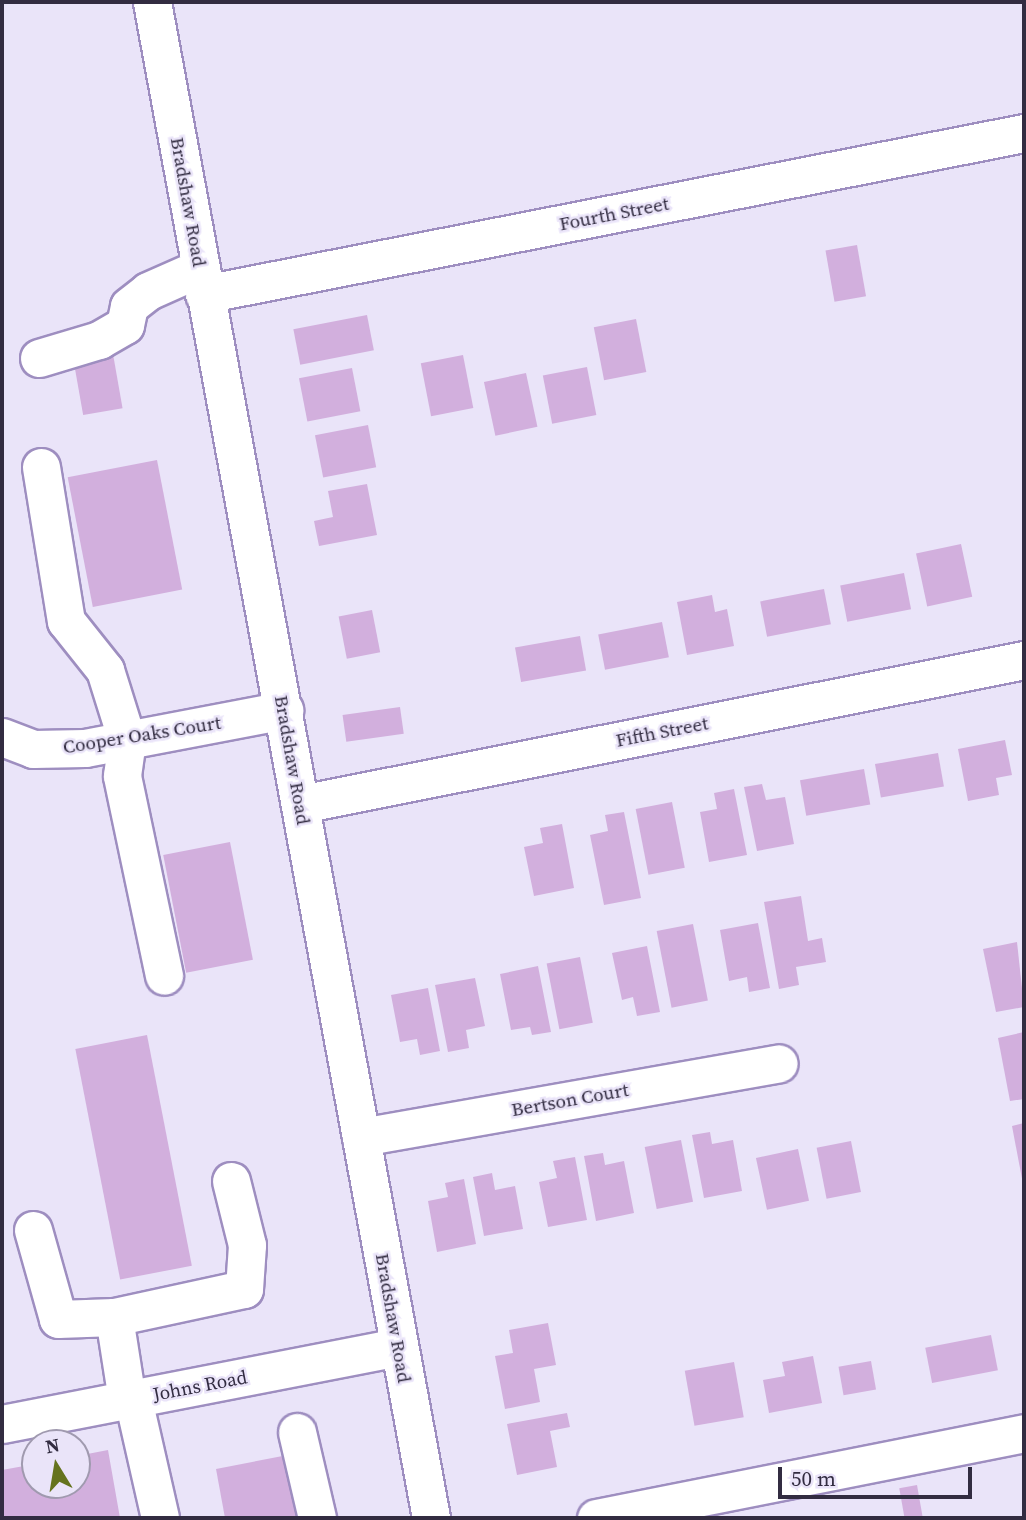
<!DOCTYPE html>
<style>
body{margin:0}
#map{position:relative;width:1026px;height:1520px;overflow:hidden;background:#eae4f9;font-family:"Source Serif 4",serif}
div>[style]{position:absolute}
.building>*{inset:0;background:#d2afdd;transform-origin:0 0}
.roads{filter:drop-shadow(2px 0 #9e8ec0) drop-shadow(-2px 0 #9e8ec0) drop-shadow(0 2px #9e8ec0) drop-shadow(0 -2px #9e8ec0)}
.minor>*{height:37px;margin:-18.5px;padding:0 18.5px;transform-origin:18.5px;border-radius:18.5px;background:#fff}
span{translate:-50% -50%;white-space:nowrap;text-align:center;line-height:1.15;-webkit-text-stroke:5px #eae4f9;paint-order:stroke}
.street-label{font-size:19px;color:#322c41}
.frame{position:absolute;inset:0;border:4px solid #322c41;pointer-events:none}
.north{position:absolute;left:21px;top:1429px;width:70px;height:70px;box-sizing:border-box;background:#eae4f9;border:2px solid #a09aaf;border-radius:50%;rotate:349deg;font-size:19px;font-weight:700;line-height:28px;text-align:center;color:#322c41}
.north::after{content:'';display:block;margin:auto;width:24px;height:32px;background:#65731e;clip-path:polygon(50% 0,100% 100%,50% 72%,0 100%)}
.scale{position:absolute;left:778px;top:1467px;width:194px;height:32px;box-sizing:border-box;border:4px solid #322c41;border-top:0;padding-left:9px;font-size:21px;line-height:24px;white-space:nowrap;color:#322c41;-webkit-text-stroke:5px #eae4f9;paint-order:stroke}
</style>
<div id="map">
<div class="building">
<div style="left:857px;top:245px;width:52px;height:32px;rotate:80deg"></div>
<div style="left:367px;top:315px;width:36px;height:75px;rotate:79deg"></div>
<div style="left:636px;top:319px;width:54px;height:43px;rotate:79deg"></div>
<div style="left:113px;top:354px;width:55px;height:40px;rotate:80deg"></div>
<div style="left:463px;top:355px;width:54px;height:43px;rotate:79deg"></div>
<div style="left:587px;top:367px;width:49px;height:45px;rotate:79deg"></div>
<div style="left:352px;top:368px;width:44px;height:54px;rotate:79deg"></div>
<div style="left:526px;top:373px;width:55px;height:43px;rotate:78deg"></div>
<div style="left:368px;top:425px;width:43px;height:54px;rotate:79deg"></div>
<div style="left:157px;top:460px;width:132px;height:91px;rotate:79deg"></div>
<div style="clip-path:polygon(367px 484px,377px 535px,319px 546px,314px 521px,333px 517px,328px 491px)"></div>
<div style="left:961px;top:544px;width:54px;height:46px;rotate:78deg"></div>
<div style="left:904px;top:573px;width:37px;height:65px;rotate:79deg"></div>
<div style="left:824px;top:589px;width:36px;height:65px;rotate:79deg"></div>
<div style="clip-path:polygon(712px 595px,715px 612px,727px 609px,734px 646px,687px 655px,677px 602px)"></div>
<div style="left:372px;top:610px;width:43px;height:34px;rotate:79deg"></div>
<div style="left:662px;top:622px;width:36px;height:65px;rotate:79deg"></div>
<div style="left:580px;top:636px;width:35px;height:66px;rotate:80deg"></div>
<div style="left:400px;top:707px;width:27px;height:58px;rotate:82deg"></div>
<div style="clip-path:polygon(1005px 740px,1012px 775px,996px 778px,999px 795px,968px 801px,958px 749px)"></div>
<div style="left:938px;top:753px;width:34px;height:64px;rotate:80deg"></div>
<div style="left:864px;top:769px;width:36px;height:65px;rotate:80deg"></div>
<div style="clip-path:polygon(762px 784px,766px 800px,785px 797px,794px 844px,757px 851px,744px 787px)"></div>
<div style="clip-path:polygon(734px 789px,747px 855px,709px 862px,700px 812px,717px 809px,714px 793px)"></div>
<div style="left:672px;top:802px;width:67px;height:37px;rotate:79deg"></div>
<div style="clip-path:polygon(624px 812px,641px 898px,604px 905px,590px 835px,608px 831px,605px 815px)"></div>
<div style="clip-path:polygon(562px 824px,574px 888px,534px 896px,524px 847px,543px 843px,540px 828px)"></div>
<div style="left:230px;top:842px;width:120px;height:68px;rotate:79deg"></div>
<div style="clip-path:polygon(801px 896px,808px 941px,822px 938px,826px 962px,796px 967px,799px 985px,779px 989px,764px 902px)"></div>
<div style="clip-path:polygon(758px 923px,770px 988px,749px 992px,747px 977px,729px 981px,720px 930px)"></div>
<div style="left:693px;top:924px;width:78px;height:37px;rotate:79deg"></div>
<div style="clip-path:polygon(1017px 942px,1024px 1007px,996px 1012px,983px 949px)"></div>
<div style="clip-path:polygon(647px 946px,660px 1012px,637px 1016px,633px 997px,622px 1000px,612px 953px)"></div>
<div style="left:580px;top:957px;width:67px;height:34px;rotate:79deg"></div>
<div style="clip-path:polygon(538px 966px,551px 1032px,532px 1035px,530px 1027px,511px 1030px,500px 974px)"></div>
<div style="clip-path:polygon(475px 978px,485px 1026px,466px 1030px,469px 1048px,448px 1052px,435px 985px)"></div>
<div style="clip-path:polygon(428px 988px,440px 1051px,420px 1055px,417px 1039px,400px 1042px,391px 995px)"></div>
<div style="clip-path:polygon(1024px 1032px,1024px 1099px,1010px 1101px,998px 1038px)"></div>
<div style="left:147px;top:1035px;width:235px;height:73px;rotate:79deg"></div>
<div style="clip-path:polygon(1024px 1123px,1024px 1184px,1023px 1184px,1012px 1126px)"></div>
<div style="clip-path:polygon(710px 1132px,712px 1144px,733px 1140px,742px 1191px,704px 1198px,692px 1135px)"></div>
<div style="left:681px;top:1140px;width:63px;height:37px;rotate:79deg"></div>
<div style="left:851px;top:1141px;width:52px;height:35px;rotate:79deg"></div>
<div style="left:798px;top:1149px;width:53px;height:43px;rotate:78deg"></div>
<div style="clip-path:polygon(603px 1153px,605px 1165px,624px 1161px,634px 1213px,596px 1221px,584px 1156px)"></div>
<div style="clip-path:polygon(575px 1157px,587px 1220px,548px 1227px,539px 1182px,557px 1178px,553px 1161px)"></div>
<div style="clip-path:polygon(492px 1173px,495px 1190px,515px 1186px,523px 1229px,484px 1236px,473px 1177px)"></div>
<div style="clip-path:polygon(464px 1179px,476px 1244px,437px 1252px,428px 1201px,448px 1197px,445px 1183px)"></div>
<div style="clip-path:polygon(548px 1323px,556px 1365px,534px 1369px,540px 1402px,505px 1409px,495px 1356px,513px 1353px,509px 1330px)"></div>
<div style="left:991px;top:1335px;width:36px;height:67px;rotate:79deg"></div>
<div style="clip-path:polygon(813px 1356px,822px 1403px,769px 1413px,763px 1380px,785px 1376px,782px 1362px)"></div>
<div style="left:871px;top:1361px;width:29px;height:33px;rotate:80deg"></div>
<div style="left:734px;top:1362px;width:56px;height:50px;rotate:80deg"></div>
<div style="clip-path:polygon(567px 1413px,570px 1427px,550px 1431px,557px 1467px,517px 1475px,507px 1424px)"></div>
<div style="clip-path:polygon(108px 1450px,120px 1518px,2px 1518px,2px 1470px,35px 1464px,35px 1485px,77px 1485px,77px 1456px)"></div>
<div style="clip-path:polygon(293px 1454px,305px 1518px,225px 1518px,216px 1469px)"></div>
<div style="left:917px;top:1485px;width:34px;height:18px;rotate:80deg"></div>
</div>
<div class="roads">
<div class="minor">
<div style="left:152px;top:2px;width:1541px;rotate:79.57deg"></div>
<div style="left:204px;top:294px;width:836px;rotate:-11.11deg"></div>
<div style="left:39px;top:358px;width:63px;rotate:-16.7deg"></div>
<div style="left:99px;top:340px;width:30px;rotate:-30deg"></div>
<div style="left:125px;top:325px;width:19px;rotate:-78deg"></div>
<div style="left:129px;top:306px;width:24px;rotate:-38deg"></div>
<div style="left:148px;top:291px;width:57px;rotate:-23.9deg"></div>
<div style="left:41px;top:467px;width:156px;rotate:80.8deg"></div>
<div style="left:66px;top:621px;width:63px;rotate:51.5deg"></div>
<div style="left:105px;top:670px;width:73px;rotate:72.6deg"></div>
<div style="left:127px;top:740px;width:36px;rotate:98deg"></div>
<div style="left:122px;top:776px;width:204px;rotate:78.1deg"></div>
<div style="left:2px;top:737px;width:33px;rotate:21deg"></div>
<div style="left:33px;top:749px;width:52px;rotate:-1.1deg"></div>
<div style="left:85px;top:748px;width:203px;rotate:-10.8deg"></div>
<div style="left:301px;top:804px;width:737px;rotate:-11.26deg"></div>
<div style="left:361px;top:1137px;width:424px;rotate:-10deg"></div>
<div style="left:33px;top:1230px;width:92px;rotate:74.3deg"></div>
<div style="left:58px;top:1319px;width:56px;rotate:-2deg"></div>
<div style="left:133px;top:1399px;width:122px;rotate:77.2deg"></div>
<div style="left:127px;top:1400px;width:84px;rotate:-98.9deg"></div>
<div style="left:114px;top:1317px;width:133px;rotate:-12.2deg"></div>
<div style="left:244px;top:1289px;width:44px;rotate:-86.1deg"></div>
<div style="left:247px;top:1245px;width:66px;rotate:-104deg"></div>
<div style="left:2px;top:1424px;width:402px;rotate:-11deg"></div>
<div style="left:297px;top:1432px;width:88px;rotate:76.9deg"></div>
<div style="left:596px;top:1518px;width:436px;rotate:-11.2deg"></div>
</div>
</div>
<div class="street-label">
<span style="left:188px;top:202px;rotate:80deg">Bradshaw Road</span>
<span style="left:614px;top:214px;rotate:-11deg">Fourth Street</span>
<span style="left:662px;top:732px;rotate:-11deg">Fifth Street</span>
<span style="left:142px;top:735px;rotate:-9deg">Cooper Oaks Court</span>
<span style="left:292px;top:760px;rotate:80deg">Bradshaw Road</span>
<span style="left:570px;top:1100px;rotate:-10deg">Bertson Court</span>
<span style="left:393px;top:1318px;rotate:80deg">Bradshaw Road</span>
<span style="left:200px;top:1386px;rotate:-11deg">Johns Road</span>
</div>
<div class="frame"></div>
<div class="north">N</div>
<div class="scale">50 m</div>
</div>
